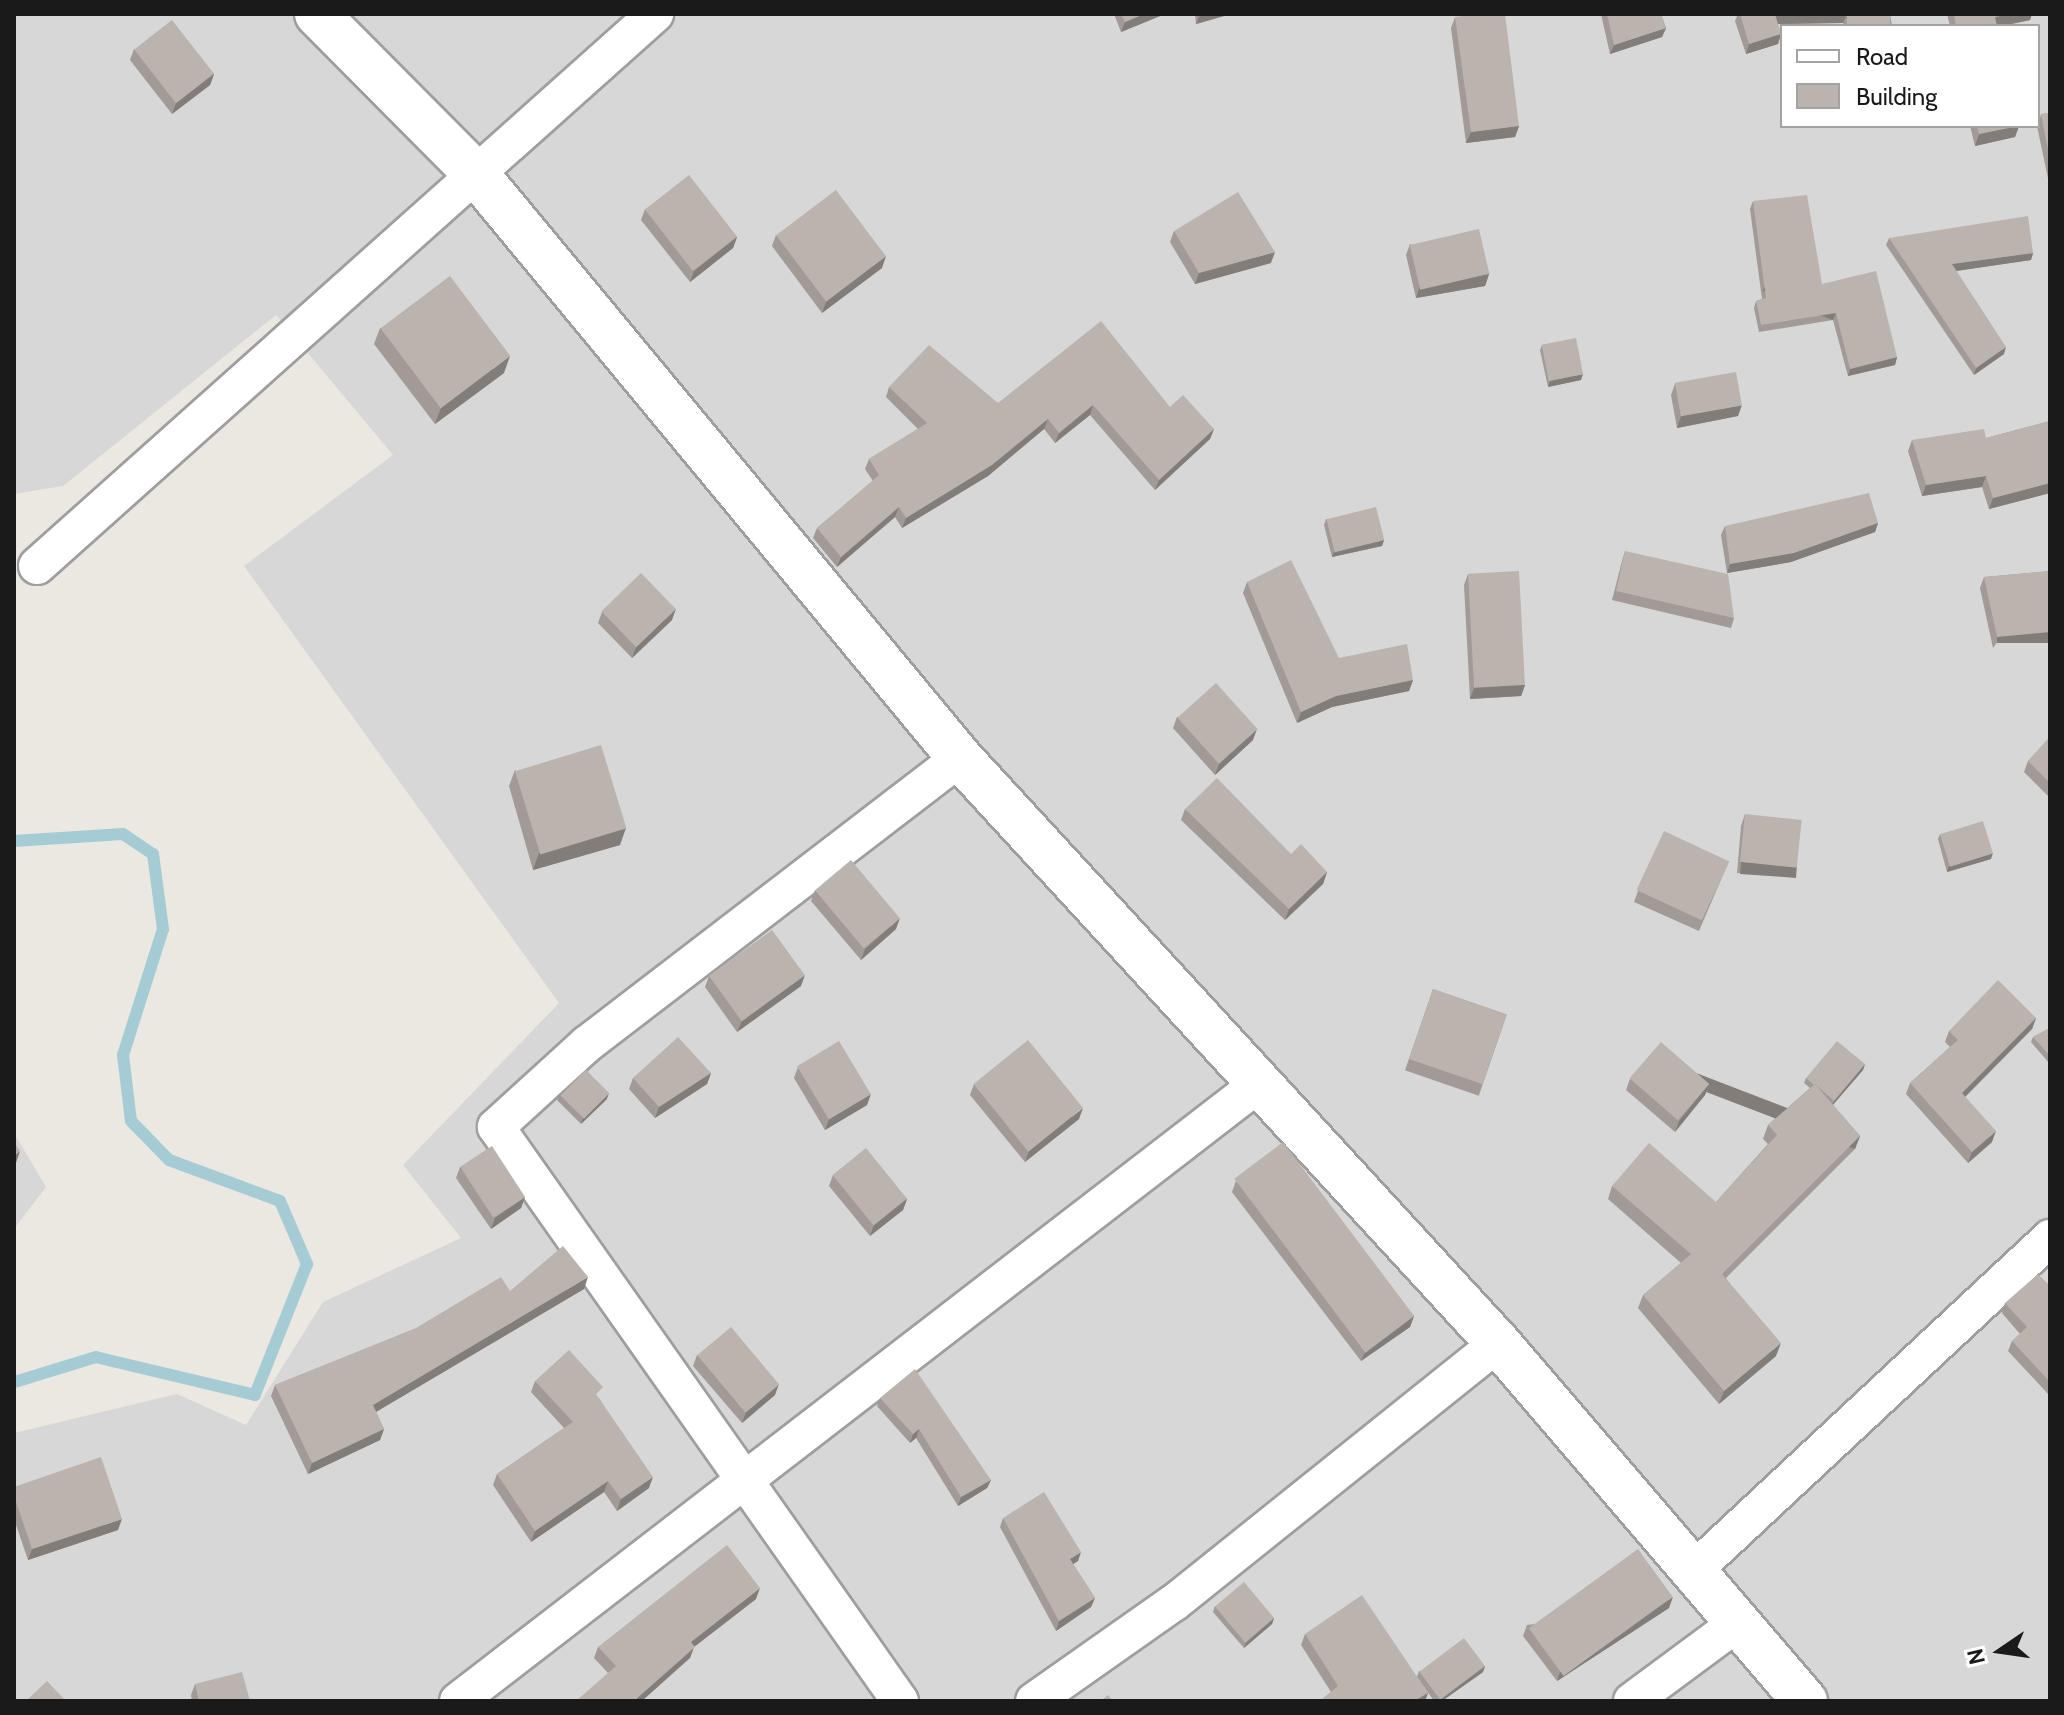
<!DOCTYPE html>
<style>
body{margin:0}
#map{position:relative;width:2064px;height:1715px;overflow:hidden;background:#ebe7e1;font-family:Cabin,sans-serif}
div>[style]{position:absolute}
.residential>*{inset:0;background:#d8d7d7}
.stream>*{height:12px;margin:-6px;padding:0 6px;transform-origin:6px;border-radius:6px;background:#a5ccd5}
.roads{filter:drop-shadow(2px 0 #9e9e9e) drop-shadow(-2px 0 #9e9e9e) drop-shadow(0 2px #9e9e9e) drop-shadow(0 -2px #9e9e9e)}
.minor>*{height:36px;margin:-18px;padding:0 18px;transform-origin:18px;border-radius:18px;background:#fff}
.tertiary>*{height:44px;margin:-22px;padding:0 22px;transform-origin:22px;border-radius:22px;background:#fff}
.wall>*{inset:0;background:#a19a96;transform-origin:0 0}
.shaded-wall>*{inset:0;background:#837d7a;transform-origin:0 0}
.building>*{inset:0;background:#bbb3ae;transform-origin:0 0}
span{translate:-50% -50%;white-space:nowrap;text-align:center;line-height:1.15;-webkit-text-stroke:6px #fff;paint-order:stroke}
.frame{position:absolute;inset:0;border:16px solid #1a1a1a;pointer-events:none}
.legend{position:absolute;left:1780px;top:24px;width:260px;height:104px;box-sizing:border-box;background:#fff;border:2px solid #a3a3a3;margin:0;padding:10px 14px;list-style:none;font-size:24px;color:#1a1a1a}
.legend li{display:flex;align-items:center;gap:16px;height:40px}
.legend b{width:40px;border:2px solid #a3a3a3}
.north{position:absolute;left:1960px;top:1611px;width:80px;height:80px;-webkit-text-stroke:6px #fff;paint-order:stroke;rotate:257deg;font-size:22px;font-weight:700;line-height:32px;text-align:center;color:#1a1a1a}
.north::after{content:'';display:block;margin:auto;width:28px;height:36px;background:#1a1a1a;clip-path:polygon(50% 0,100% 100%,50% 72%,0 100%)}
</style>
<div id="map">
<div class="residential">
<div style="clip-path:polygon(evenodd,14px 14px,2050px 14px,2050px 1701px,14px 1701px,14px 1433px,177px 1394px,246px 1425px,323px 1302px,461px 1238px,403px 1165px,559px 1003px,244px 566px,393px 455px,276px 315px,63px 486px,14px 494px,14px 14px,1782px 26px,2038px 26px,2038px 126px,1782px 126px,1782px 26px)"></div>
<div style="clip-path:polygon(14px 1133px,46px 1187px,14px 1229px)"></div>
</div>
<div class="stream">
<div style="left:14px;top:841px;width:109px;rotate:-3.7deg"></div>
<div style="left:123px;top:834px;width:36px;rotate:34deg"></div>
<div style="left:153px;top:854px;width:76px;rotate:82.4deg"></div>
<div style="left:163px;top:929px;width:132px;rotate:107.6deg"></div>
<div style="left:123px;top:1055px;width:66px;rotate:83.1deg"></div>
<div style="left:131px;top:1121px;width:54px;rotate:45.7deg"></div>
<div style="left:169px;top:1160px;width:118px;rotate:20.3deg"></div>
<div style="left:280px;top:1201px;width:69px;rotate:66.8deg"></div>
<div style="left:307px;top:1264px;width:141px;rotate:111.7deg"></div>
<div style="left:255px;top:1395px;width:163px;rotate:-166.6deg"></div>
<div style="left:96px;top:1357px;width:86px;rotate:163deg"></div>
</div>
<div class="roads">
<div class="minor">
<div style="left:37px;top:566px;width:829px;rotate:-41.77deg"></div>
<div style="left:1692px;top:1572px;width:490px;rotate:-43deg"></div>
<div style="left:458px;top:1701px;width:1007px;rotate:-37.62deg"></div>
<div style="left:900px;top:1701px;width:702px;rotate:-125.14deg"></div>
<div style="left:496px;top:1127px;width:123px;rotate:-42.4deg"></div>
<div style="left:587px;top:1044px;width:470px;rotate:-37.5deg"></div>
<div style="left:1034px;top:1701px;width:172px;rotate:-35.1deg"></div>
<div style="left:1175px;top:1602px;width:414px;rotate:-38.7deg"></div>
<div style="left:1632px;top:1701px;width:129px;rotate:-36.5deg"></div>
</div>
<div class="tertiary">
<div style="left:317px;top:14px;width:227px;rotate:45.2deg"></div>
<div style="left:477px;top:175px;width:757px;rotate:50.36deg"></div>
<div style="left:960px;top:758px;width:795px;rotate:47.4deg"></div>
<div style="left:1498px;top:1343px;width:472px;rotate:49.4deg"></div>
</div>
</div>
<div class="wall">
<div style="clip-path:polygon(1114px 14px,1165px 14px,1121px 32px)"></div>
<div style="clip-path:polygon(1195px 14px,1231px 14px,1196px 24px)"></div>
<div style="clip-path:polygon(1601px 14px,1661px 14px,1666px 28px,1662px 37px,1610px 54px)"></div>
<div style="clip-path:polygon(1738px 14px,1890px 14px,1892px 26px,1844px 26px,1843px 23px,1778px 24px,1781px 34px,1778px 44px,1746px 54px,1735px 21px)"></div>
<div style="clip-path:polygon(1947px 14px,2032px 14px,2030px 20px,2002px 26px,1950px 26px)"></div>
<div style="clip-path:polygon(1455px 17px,1519px 126px,1515px 137px,1466px 143px,1451px 28px)"></div>
<div style="clip-path:polygon(134px 49px,214px 74px,210px 85px,172px 114px,130px 60px)"></div>
<div style="clip-path:polygon(2050px 113px,2050px 188px,2037px 126px,2038px 126px,2041px 114px)"></div>
<div style="clip-path:polygon(1970px 126px,2019px 126px,2015px 137px,1975px 146px)"></div>
<div style="clip-path:polygon(1753px 201px,1822px 284px,1897px 357px,1895px 365px,1848px 376px,1833px 320px,1759px 332px,1754px 308px,1756px 301px,1762px 299px,1750px 209px)"></div>
<div style="clip-path:polygon(645px 209px,737px 237px,733px 248px,690px 282px,641px 220px)"></div>
<div style="clip-path:polygon(1174px 231px,1271px 263px,1195px 284px,1170px 242px)"></div>
<div style="clip-path:polygon(776px 235px,882px 268px,822px 313px,772px 246px)"></div>
<div style="clip-path:polygon(1889px 238px,2033px 253px,2031px 260px,1956px 271px,2004px 354px,1974px 375px,1886px 245px)"></div>
<div style="clip-path:polygon(1410px 244px,1489px 274px,1485px 286px,1416px 298px,1406px 255px)"></div>
<div style="clip-path:polygon(380px 328px,504px 373px,435px 424px,374px 344px)"></div>
<div style="clip-path:polygon(1542px 345px,1581px 380px,1548px 387px,1540px 350px)"></div>
<div style="clip-path:polygon(1675px 384px,1738px 416px,1677px 428px,1671px 395px)"></div>
<div style="clip-path:polygon(889px 387px,998px 403px,1170px 407px,1214px 429px,1210px 439px,1155px 490px,1090px 415px,1055px 443px,1044px 429px,988px 476px,902px 528px,895px 517px,837px 567px,813px 538px,817px 528px,873px 481px,865px 469px,869px 459px,918px 429px,886px 397px)"></div>
<div style="clip-path:polygon(2050px 421px,2050px 493px,1989px 509px,1982px 487px,1922px 496px,1908px 451px,1912px 440px,1986px 438px)"></div>
<div style="clip-path:polygon(1326px 519px,1384px 540px,1382px 546px,1332px 557px,1324px 525px)"></div>
<div style="clip-path:polygon(1878px 523px,1875px 532px,1791px 562px,1727px 573px,1721px 535px,1725px 526px)"></div>
<div style="clip-path:polygon(1625px 551px,1734px 618px,1731px 628px,1612px 600px,1622px 561px)"></div>
<div style="clip-path:polygon(2050px 571px,1993px 648px,1980px 588px,1984px 577px)"></div>
<div style="clip-path:polygon(1468px 574px,1525px 685px,1521px 696px,1470px 699px,1464px 585px)"></div>
<div style="clip-path:polygon(1247px 582px,1339px 658px,1413px 680px,1409px 691px,1332px 707px,1297px 723px,1243px 593px)"></div>
<div style="clip-path:polygon(602px 612px,672px 620px,632px 658px,598px 623px)"></div>
<div style="clip-path:polygon(1177px 717px,1253px 740px,1215px 775px,1173px 728px)"></div>
<div style="clip-path:polygon(2050px 737px,2050px 798px,2024px 772px,2028px 761px)"></div>
<div style="clip-path:polygon(515px 770px,620px 845px,533px 870px,509px 786px)"></div>
<div style="clip-path:polygon(1185px 809px,1291px 854px,1327px 872px,1323px 884px,1285px 920px,1181px 820px)"></div>
<div style="clip-path:polygon(1745px 814px,1797px 866px,1793px 877px,1737px 873px,1741px 826px)"></div>
<div style="clip-path:polygon(1940px 834px,1991px 859px,1947px 872px,1938px 839px)"></div>
<div style="clip-path:polygon(1729px 861px,1699px 931px,1634px 902px,1638px 891px)"></div>
<div style="clip-path:polygon(815px 890px,896px 929px,861px 960px,811px 901px)"></div>
<div style="clip-path:polygon(709px 976px,801px 986px,737px 1032px,705px 987px)"></div>
<div style="left:1433px;top:989px;width:78px;height:86px;rotate:19deg"></div>
<div style="clip-path:polygon(2036px 1018px,2032px 1029px,1965px 1097px,1992px 1142px,1968px 1163px,1906px 1094px,1910px 1083px,1950px 1047px,1945px 1042px,1949px 1031px)"></div>
<div style="clip-path:polygon(2050px 1028px,2050px 1064px,2031px 1042px,2033px 1037px)"></div>
<div style="clip-path:polygon(1865px 1064px,1863px 1070px,1833px 1105px,1860px 1136px,1855px 1149px,1726px 1278px,1776px 1356px,1719px 1404px,1638px 1308px,1643px 1295px,1681px 1263px,1608px 1199px,1612px 1186px,1716px 1202px,1768px 1144px,1763px 1139px,1768px 1125px,1810px 1088px,1804px 1083px,1806px 1078px)"></div>
<div style="clip-path:polygon(798px 1067px,867px 1105px,825px 1130px,794px 1078px)"></div>
<div style="clip-path:polygon(711px 1073px,707px 1084px,655px 1118px,629px 1089px,633px 1078px)"></div>
<div style="clip-path:polygon(1630px 1079px,1709px 1084px,1705px 1095px,1675px 1132px,1626px 1090px)"></div>
<div style="clip-path:polygon(974px 1084px,1079px 1119px,1025px 1162px,970px 1095px)"></div>
<div style="clip-path:polygon(559px 1094px,607px 1099px,581px 1124px,557px 1100px)"></div>
<div style="clip-path:polygon(460px 1167px,525px 1197px,521px 1208px,491px 1229px,456px 1178px)"></div>
<div style="clip-path:polygon(833px 1175px,907px 1199px,903px 1210px,870px 1236px,829px 1186px)"></div>
<div style="clip-path:polygon(1236px 1181px,1414px 1316px,1410px 1327px,1361px 1361px,1232px 1192px)"></div>
<div style="clip-path:polygon(2050px 1286px,2050px 1396px,2008px 1351px,2012px 1341px,2020px 1334px,2002px 1313px,2005px 1303px)"></div>
<div style="clip-path:polygon(584px 1289px,376px 1412px,384px 1429px,380px 1440px,308px 1474px,271px 1396px,275px 1385px,510px 1291px)"></div>
<div style="clip-path:polygon(697px 1355px,775px 1395px,742px 1423px,693px 1366px)"></div>
<div style="clip-path:polygon(535px 1381px,599px 1398px,649px 1488px,617px 1511px,604px 1492px,531px 1542px,493px 1485px,497px 1474px,564px 1428px,531px 1392px)"></div>
<div style="clip-path:polygon(880px 1398px,991px 1480px,987px 1488px,958px 1506px,916px 1438px,910px 1443px,877px 1406px)"></div>
<div style="clip-path:polygon(14px 1487px,118px 1530px,28px 1560px,14px 1519px)"></div>
<div style="clip-path:polygon(1003px 1518px,1078px 1561px,1073px 1564px,1095px 1598px,1091px 1607px,1056px 1631px,1000px 1527px)"></div>
<div style="clip-path:polygon(756px 1599px,694px 1647px,690px 1658px,608px 1673px,594px 1658px,598px 1647px)"></div>
<div style="clip-path:polygon(1215px 1606px,1274px 1618px,1272px 1624px,1244px 1648px,1213px 1612px)"></div>
<div style="clip-path:polygon(1669px 1608px,1557px 1681px,1523px 1636px,1527px 1625px)"></div>
<div style="clip-path:polygon(1305px 1634px,1428px 1693px,1425px 1701px,1320px 1701px,1331px 1692px,1301px 1645px)"></div>
<div style="clip-path:polygon(1485px 1666px,1483px 1672px,1442px 1701px,1434px 1701px,1417px 1677px,1419px 1671px)"></div>
<div style="clip-path:polygon(195px 1684px,250px 1701px,192px 1701px,191px 1695px)"></div>
</div>
<div class="shaded-wall">
<div style="clip-path:polygon(1144px 14px,1165px 14px,1121px 32px,1125px 22px)"></div>
<div style="clip-path:polygon(1200px 14px,1231px 14px,1196px 24px)"></div>
<div style="clip-path:polygon(1775px 14px,1847px 14px,1843px 23px,1772px 24px)"></div>
<div style="clip-path:polygon(2010px 14px,2032px 14px,2030px 20px,2002px 26px,1992px 26px,1995px 17px)"></div>
<div style="clip-path:polygon(1666px 28px,1662px 37px,1610px 54px,1614px 45px)"></div>
<div style="clip-path:polygon(1781px 34px,1778px 44px,1746px 54px,1749px 44px)"></div>
<div style="clip-path:polygon(214px 74px,210px 85px,172px 114px,176px 103px)"></div>
<div style="clip-path:polygon(1519px 126px,1515px 137px,1466px 143px,1471px 132px)"></div>
<div style="clip-path:polygon(2019px 126px,2015px 137px,1975px 146px,1979px 134px)"></div>
<div style="clip-path:polygon(737px 237px,733px 248px,690px 282px,694px 271px)"></div>
<div style="clip-path:polygon(1275px 252px,1271px 263px,1195px 284px,1199px 273px)"></div>
<div style="clip-path:polygon(2033px 253px,2031px 260px,1949px 272px,1952px 264px)"></div>
<div style="clip-path:polygon(886px 256px,882px 268px,822px 313px,826px 302px)"></div>
<div style="clip-path:polygon(1489px 274px,1485px 286px,1416px 298px,1420px 286px)"></div>
<div style="left:1836px;top:313px;width:8px;height:76px;rotate:113deg"></div>
<div style="clip-path:polygon(2006px 347px,2004px 354px,1974px 375px,1976px 368px)"></div>
<div style="clip-path:polygon(510px 356px,504px 373px,435px 424px,441px 408px)"></div>
<div style="clip-path:polygon(1897px 357px,1895px 365px,1848px 376px,1850px 369px)"></div>
<div style="clip-path:polygon(1583px 374px,1581px 380px,1548px 387px,1550px 381px)"></div>
<div style="clip-path:polygon(1093px 405px,1090px 415px,1055px 443px,1059px 433px)"></div>
<div style="clip-path:polygon(1742px 405px,1738px 416px,1677px 428px,1681px 416px)"></div>
<div style="clip-path:polygon(1048px 419px,1044px 429px,988px 476px,902px 528px,906px 518px)"></div>
<div style="clip-path:polygon(1214px 429px,1210px 439px,1155px 490px,1159px 480px)"></div>
<div style="clip-path:polygon(1986px 476px,1982px 487px,1922px 496px,1926px 485px)"></div>
<div style="clip-path:polygon(2050px 483px,2050px 493px,1989px 509px,1993px 498px)"></div>
<div style="clip-path:polygon(899px 507px,895px 517px,837px 567px,841px 557px)"></div>
<div style="clip-path:polygon(1878px 523px,1875px 532px,1791px 562px,1727px 573px,1730px 564px)"></div>
<div style="clip-path:polygon(1384px 540px,1382px 546px,1332px 557px,1334px 552px)"></div>
<div style="clip-path:polygon(676px 609px,672px 620px,632px 658px,636px 647px)"></div>
<div style="left:2050px;top:632px;width:11px;height:53px;rotate:90deg"></div>
<div style="clip-path:polygon(1413px 680px,1409px 691px,1332px 707px,1297px 723px,1301px 712px,1336px 696px)"></div>
<div style="clip-path:polygon(1525px 685px,1521px 696px,1470px 699px,1474px 688px)"></div>
<div style="clip-path:polygon(1257px 729px,1253px 740px,1215px 775px,1219px 764px)"></div>
<div style="clip-path:polygon(626px 828px,620px 845px,533px 870px,539px 853px)"></div>
<div style="clip-path:polygon(1993px 853px,1991px 859px,1947px 872px,1949px 866px)"></div>
<div style="left:1741px;top:862px;width:56px;height:12px;rotate:4deg"></div>
<div style="clip-path:polygon(1327px 872px,1323px 884px,1285px 920px,1289px 909px)"></div>
<div style="clip-path:polygon(900px 918px,896px 929px,861px 960px,865px 949px)"></div>
<div style="clip-path:polygon(805px 975px,801px 986px,737px 1032px,742px 1021px)"></div>
<div style="clip-path:polygon(2036px 1018px,2032px 1029px,1958px 1104px,1962px 1093px)"></div>
<div style="clip-path:polygon(1865px 1064px,1863px 1070px,1831px 1107px,1834px 1101px)"></div>
<div style="clip-path:polygon(711px 1073px,707px 1084px,655px 1118px,659px 1107px)"></div>
<div style="clip-path:polygon(1709px 1084px,1705px 1095px,1675px 1132px,1679px 1121px)"></div>
<div style="clip-path:polygon(609px 1093px,607px 1099px,581px 1124px,583px 1118px)"></div>
<div style="clip-path:polygon(871px 1094px,867px 1105px,825px 1130px,829px 1119px)"></div>
<div style="clip-path:polygon(1083px 1108px,1079px 1119px,1025px 1162px,1029px 1151px)"></div>
<div style="clip-path:polygon(1996px 1131px,1992px 1142px,1968px 1163px,1972px 1152px)"></div>
<div style="left:1860px;top:1136px;width:14px;height:195px;rotate:111deg"></div>
<div style="clip-path:polygon(20px 1151px,16px 1163px,14px 1164px,14px 1156px)"></div>
<div style="clip-path:polygon(525px 1197px,521px 1208px,491px 1229px,495px 1218px)"></div>
<div style="clip-path:polygon(907px 1199px,903px 1210px,870px 1236px,874px 1225px)"></div>
<div style="clip-path:polygon(588px 1277px,584px 1289px,369px 1416px,373px 1405px)"></div>
<div style="clip-path:polygon(1414px 1316px,1410px 1327px,1361px 1361px,1366px 1350px)"></div>
<div style="clip-path:polygon(1781px 1343px,1776px 1356px,1719px 1404px,1724px 1391px)"></div>
<div style="clip-path:polygon(779px 1384px,775px 1395px,742px 1423px,746px 1412px)"></div>
<div style="clip-path:polygon(384px 1429px,380px 1440px,308px 1474px,312px 1463px)"></div>
<div style="clip-path:polygon(919px 1429px,916px 1438px,910px 1443px,913px 1434px)"></div>
<div style="clip-path:polygon(653px 1477px,649px 1488px,617px 1511px,621px 1499px)"></div>
<div style="clip-path:polygon(991px 1480px,987px 1488px,958px 1506px,961px 1497px)"></div>
<div style="clip-path:polygon(608px 1481px,604px 1492px,531px 1542px,535px 1531px)"></div>
<div style="clip-path:polygon(122px 1519px,118px 1530px,28px 1560px,32px 1549px)"></div>
<div style="clip-path:polygon(1081px 1552px,1078px 1561px,1066px 1568px,1070px 1559px)"></div>
<div style="clip-path:polygon(760px 1588px,756px 1599px,694px 1647px,690px 1658px,642px 1701px,634px 1701px,691px 1642px)"></div>
<div style="clip-path:polygon(1673px 1597px,1669px 1608px,1557px 1681px,1561px 1669px)"></div>
<div style="clip-path:polygon(1095px 1598px,1091px 1607px,1056px 1631px,1059px 1621px)"></div>
<div style="clip-path:polygon(1274px 1618px,1272px 1624px,1244px 1648px,1246px 1643px)"></div>
<div style="clip-path:polygon(1485px 1666px,1483px 1672px,1442px 1701px,1438px 1701px,1439px 1699px)"></div>
<div style="clip-path:polygon(1428px 1693px,1425px 1701px,1414px 1701px)"></div>
</div>
<div class="building">
<div style="clip-path:polygon(1121px 14px,1144px 14px,1125px 22px)"></div>
<div style="clip-path:polygon(1478px 14px,1505px 14px,1519px 126px,1471px 132px,1455px 17px)"></div>
<div style="clip-path:polygon(1607px 14px,1661px 14px,1666px 28px,1614px 45px)"></div>
<div style="clip-path:polygon(1740px 14px,1775px 14px,1781px 34px,1749px 44px)"></div>
<div style="left:1847px;top:14px;width:43px;height:12px"></div>
<div style="clip-path:polygon(1954px 14px,2010px 14px,1995px 17px,1997px 26px,1956px 26px)"></div>
<div style="left:172px;top:20px;width:68px;height:48px;rotate:52deg"></div>
<div style="clip-path:polygon(2050px 113px,2050px 160px,2041px 114px)"></div>
<div style="clip-path:polygon(1977px 126px,2018px 126px,1979px 134px)"></div>
<div style="left:689px;top:175px;width:78px;height:56px;rotate:52deg"></div>
<div style="left:836px;top:190px;width:83px;height:75px;rotate:53deg"></div>
<div style="clip-path:polygon(1238px 192px,1275px 252px,1199px 273px,1174px 231px)"></div>
<div style="clip-path:polygon(1807px 195px,1822px 284px,1876px 271px,1897px 357px,1850px 369px,1836px 313px,1761px 325px,1756px 301px,1766px 298px,1753px 201px)"></div>
<div style="clip-path:polygon(2028px 216px,2033px 253px,1952px 264px,2006px 347px,1976px 368px,1889px 238px)"></div>
<div style="left:1479px;top:229px;width:46px;height:71px;rotate:77deg"></div>
<div style="left:450px;top:276px;width:100px;height:87px;rotate:53deg"></div>
<div style="clip-path:polygon(1101px 321px,1170px 407px,1183px 395px,1214px 429px,1159px 480px,1093px 405px,1059px 433px,1048px 419px,992px 465px,906px 518px,899px 507px,841px 557px,817px 528px,879px 475px,869px 459px,927px 423px,889px 387px,929px 345px,998px 403px)"></div>
<div style="left:1576px;top:338px;width:37px;height:35px;rotate:79deg"></div>
<div style="left:1736px;top:372px;width:34px;height:62px;rotate:80deg"></div>
<div style="clip-path:polygon(2050px 421px,2050px 483px,1993px 498px,1986px 476px,1926px 485px,1912px 440px,1984px 429px,1986px 438px)"></div>
<div style="clip-path:polygon(1869px 493px,1878px 523px,1794px 553px,1730px 564px,1725px 526px)"></div>
<div style="left:1376px;top:507px;width:34px;height:51px;rotate:76deg"></div>
<div style="clip-path:polygon(1625px 551px,1728px 574px,1734px 618px,1616px 591px)"></div>
<div style="clip-path:polygon(1291px 560px,1339px 658px,1407px 644px,1413px 680px,1336px 696px,1301px 712px,1247px 582px)"></div>
<div style="left:1519px;top:571px;width:114px;height:51px;rotate:87deg"></div>
<div style="clip-path:polygon(2050px 571px,2050px 632px,1997px 637px,1984px 577px)"></div>
<div style="left:641px;top:573px;width:50px;height:55px;rotate:46deg"></div>
<div style="left:1216px;top:683px;width:62px;height:52px;rotate:48deg"></div>
<div style="clip-path:polygon(2050px 737px,2050px 783px,2028px 761px)"></div>
<div style="left:601px;top:745px;width:87px;height:90px;rotate:73deg"></div>
<div style="clip-path:polygon(1217px 778px,1291px 854px,1301px 844px,1327px 872px,1289px 909px,1185px 809px)"></div>
<div style="left:1745px;top:814px;width:57px;height:48px;rotate:6deg"></div>
<div style="left:1983px;top:821px;width:34px;height:45px;rotate:73deg"></div>
<div style="left:1664px;top:831px;width:72px;height:65px;rotate:25deg"></div>
<div style="left:851px;top:860px;width:76px;height:47px;rotate:50deg"></div>
<div style="left:772px;top:930px;width:56px;height:78px;rotate:54deg"></div>
<div style="clip-path:polygon(1998px 980px,2036px 1018px,1962px 1093px,1996px 1131px,1972px 1152px,1910px 1083px,1958px 1040px,1949px 1031px)"></div>
<div style="left:1433px;top:989px;width:78px;height:74px;rotate:19deg"></div>
<div style="clip-path:polygon(2050px 1028px,2050px 1056px,2033px 1037px)"></div>
<div style="clip-path:polygon(678px 1037px,711px 1073px,659px 1107px,633px 1078px)"></div>
<div style="left:1028px;top:1040px;width:87px;height:70px;rotate:51deg"></div>
<div style="left:839px;top:1041px;width:62px;height:49px;rotate:59deg"></div>
<div style="clip-path:polygon(1837px 1041px,1865px 1064px,1834px 1101px,1815px 1084px,1814px 1085px,1806px 1078px)"></div>
<div style="left:1661px;top:1042px;width:64px;height:48px;rotate:41deg"></div>
<div style="left:586px;top:1070px;width:33px;height:36px;rotate:45deg"></div>
<div style="clip-path:polygon(1815px 1084px,1860px 1136px,1722px 1274px,1781px 1343px,1724px 1391px,1643px 1295px,1691px 1254px,1612px 1186px,1649px 1143px,1716px 1202px,1777px 1135px,1768px 1125px)"></div>
<div style="clip-path:polygon(14px 1142px,20px 1151px,14px 1156px)"></div>
<div style="left:1283px;top:1142px;width:218px;height:61px;rotate:53deg"></div>
<div style="left:492px;top:1146px;width:61px;height:38px;rotate:57deg"></div>
<div style="left:866px;top:1148px;width:65px;height:43px;rotate:51deg"></div>
<div style="clip-path:polygon(563px 1246px,588px 1277px,373px 1405px,384px 1429px,312px 1463px,275px 1385px,416px 1328px,501px 1277px,510px 1291px)"></div>
<div style="clip-path:polygon(2038px 1274px,2050px 1286px,2050px 1382px,2012px 1341px,2027px 1327px,2005px 1303px)"></div>
<div style="left:731px;top:1327px;width:75px;height:44px;rotate:50deg"></div>
<div style="clip-path:polygon(569px 1350px,603px 1387px,596px 1394px,653px 1477px,621px 1499px,608px 1481px,535px 1531px,497px 1474px,573px 1422px,535px 1381px)"></div>
<div style="clip-path:polygon(915px 1369px,991px 1480px,961px 1497px,919px 1429px,913px 1434px,880px 1398px)"></div>
<div style="clip-path:polygon(101px 1457px,122px 1519px,32px 1549px,14px 1496px,14px 1487px)"></div>
<div style="clip-path:polygon(1044px 1492px,1081px 1552px,1070px 1559px,1095px 1598px,1059px 1621px,1003px 1518px)"></div>
<div style="clip-path:polygon(727px 1545px,760px 1588px,691px 1642px,695px 1647px,634px 1701px,576px 1701px,616px 1666px,598px 1647px)"></div>
<div style="left:1638px;top:1549px;width:59px;height:135px;rotate:54deg"></div>
<div style="left:1244px;top:1582px;width:47px;height:38px;rotate:50deg"></div>
<div style="clip-path:polygon(1362px 1595px,1428px 1693px,1414px 1701px,1320px 1701px,1338px 1686px,1305px 1634px)"></div>
<div style="left:1464px;top:1638px;width:35px;height:56px;rotate:53deg"></div>
<div style="clip-path:polygon(242px 1672px,250px 1701px,199px 1701px,195px 1684px)"></div>
<div style="clip-path:polygon(47px 1681px,66px 1701px,26px 1701px)"></div>
<div style="clip-path:polygon(1108px 1695px,1113px 1701px,1101px 1701px)"></div>
</div>
<div class="frame"></div>
<ul class="legend">
<li><b style="height:10px;background:#fff"></b>Road</li>
<li><b style="height:22px;background:#bbb3ae"></b>Building</li>
</ul>
<div class="north">N</div>
</div>
